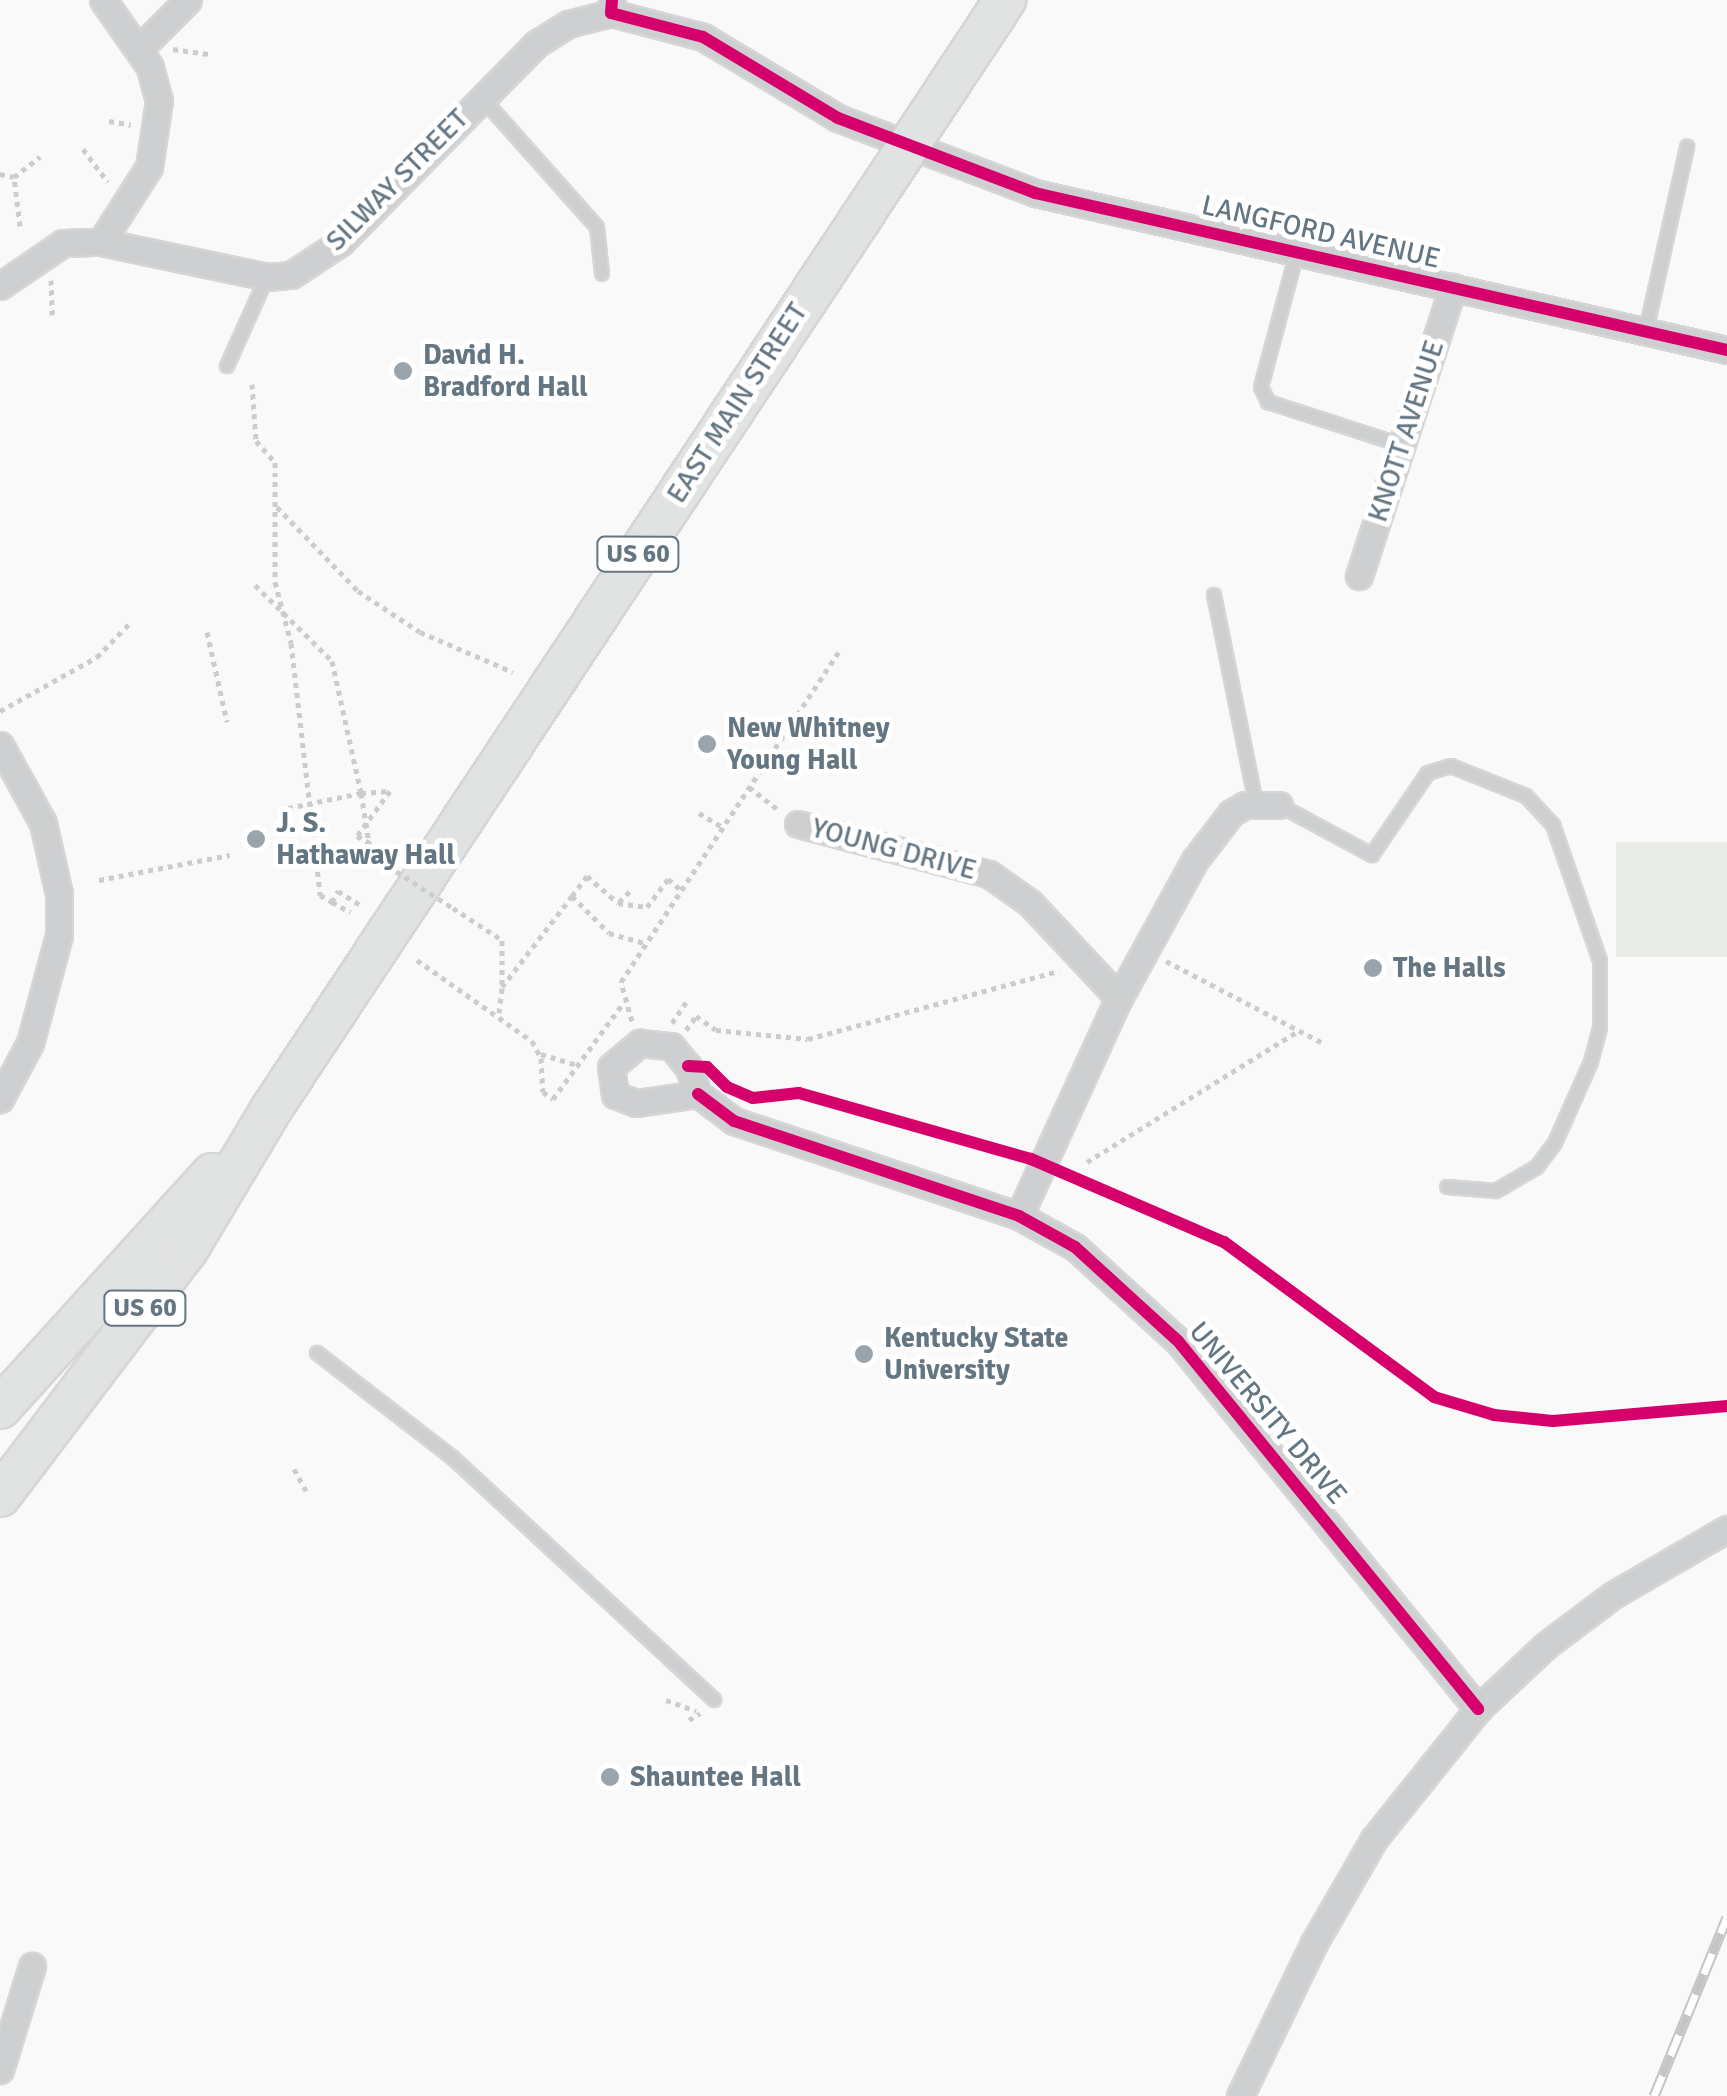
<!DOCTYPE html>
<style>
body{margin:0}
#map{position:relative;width:1727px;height:2096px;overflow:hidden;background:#f9f9f9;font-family:Signika,sans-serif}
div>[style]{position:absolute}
.green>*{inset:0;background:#e8ebe6;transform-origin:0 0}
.path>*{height:5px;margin-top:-2.5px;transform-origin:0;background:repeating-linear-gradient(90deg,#cbcccd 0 5px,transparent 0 10px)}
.roads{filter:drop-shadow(2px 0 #d5d6d7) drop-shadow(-2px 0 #d5d6d7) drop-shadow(0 2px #d5d6d7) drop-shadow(0 -2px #d5d6d7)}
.service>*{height:12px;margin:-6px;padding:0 6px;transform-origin:6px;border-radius:6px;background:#cecfd0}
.minor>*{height:25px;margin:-12.5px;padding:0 12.5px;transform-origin:12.5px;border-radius:12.5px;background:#cecfd0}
.primary>*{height:40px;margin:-20px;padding:0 20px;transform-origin:20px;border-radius:20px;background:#e1e2e2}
.rail>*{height:11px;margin-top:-5.5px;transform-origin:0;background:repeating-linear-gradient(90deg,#fff 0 22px,#c3c5c6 0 44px);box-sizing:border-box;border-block:2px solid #c3c5c6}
.path-bridge>*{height:5px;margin-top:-2.5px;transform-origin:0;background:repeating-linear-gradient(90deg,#cbcccd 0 5px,transparent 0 10px)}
.cycleway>*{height:12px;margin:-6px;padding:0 6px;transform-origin:6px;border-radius:6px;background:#d6006c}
.dots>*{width:28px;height:28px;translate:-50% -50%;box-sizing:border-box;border:5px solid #fff;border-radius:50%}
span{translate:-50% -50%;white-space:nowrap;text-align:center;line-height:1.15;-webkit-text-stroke:10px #fff;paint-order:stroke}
.shield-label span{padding:2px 8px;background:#fff;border:2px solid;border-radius:8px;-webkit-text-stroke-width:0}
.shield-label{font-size:25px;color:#657683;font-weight:700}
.street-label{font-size:28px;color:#657683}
.poi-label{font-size:28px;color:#657683;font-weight:700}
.left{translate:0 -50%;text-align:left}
</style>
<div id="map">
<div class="green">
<div style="left:1727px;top:842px;width:115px;height:111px;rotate:90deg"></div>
</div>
<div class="path">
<div style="left:173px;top:49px;width:37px;rotate:8deg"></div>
<div style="left:109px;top:121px;width:22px;rotate:10deg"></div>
<div style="left:83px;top:149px;width:41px;rotate:52.9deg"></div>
<div style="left:0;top:174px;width:14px;rotate:12deg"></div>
<div style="left:20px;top:226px;width:49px;rotate:-97deg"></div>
<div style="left:14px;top:177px;width:33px;rotate:-38deg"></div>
<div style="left:51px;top:280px;width:35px;rotate:88deg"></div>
<div style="left:252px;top:384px;width:57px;rotate:86deg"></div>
<div style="left:256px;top:441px;width:28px;rotate:48deg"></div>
<div style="left:275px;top:462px;width:120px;rotate:90deg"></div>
<div style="left:275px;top:582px;width:63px;rotate:75.3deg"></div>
<div style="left:291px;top:643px;width:254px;rotate:83.4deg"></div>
<div style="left:320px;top:895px;width:14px;rotate:30deg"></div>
<div style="left:332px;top:902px;width:13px;rotate:-61deg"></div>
<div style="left:338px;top:891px;width:26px;rotate:32deg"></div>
<div style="left:277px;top:507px;width:117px;rotate:46deg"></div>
<div style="left:358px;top:591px;width:74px;rotate:33.5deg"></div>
<div style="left:420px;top:632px;width:101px;rotate:23.3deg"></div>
<div style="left:207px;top:632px;width:92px;rotate:77.5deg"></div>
<div style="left:332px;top:661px;width:135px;rotate:77.6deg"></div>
<div style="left:361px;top:793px;width:29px;rotate:-4deg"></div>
<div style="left:390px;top:791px;width:56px;rotate:126.3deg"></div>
<div style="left:357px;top:836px;width:41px;rotate:29.1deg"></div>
<div style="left:0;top:711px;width:111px;rotate:-29.1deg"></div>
<div style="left:97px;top:657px;width:49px;rotate:-45.8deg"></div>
<div style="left:749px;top:787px;width:37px;rotate:38deg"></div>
<div style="left:699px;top:813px;width:27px;rotate:31deg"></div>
<div style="left:99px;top:880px;width:133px;rotate:-10.8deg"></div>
<div style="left:572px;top:896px;width:25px;rotate:-53deg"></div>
<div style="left:587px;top:876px;width:41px;rotate:41.1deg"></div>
<div style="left:618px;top:903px;width:29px;rotate:8deg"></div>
<div style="left:647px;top:907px;width:35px;rotate:-53deg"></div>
<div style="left:668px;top:879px;width:16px;rotate:40deg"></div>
<div style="left:332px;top:902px;width:21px;rotate:29deg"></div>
<div style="left:619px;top:902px;width:17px;rotate:-45deg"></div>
<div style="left:453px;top:908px;width:59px;rotate:33.1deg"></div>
<div style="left:502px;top:940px;width:44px;rotate:90deg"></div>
<div style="left:417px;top:960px;width:141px;rotate:35.2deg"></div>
<div style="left:532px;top:1041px;width:19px;rotate:62deg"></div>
<div style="left:541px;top:1058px;width:34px;rotate:87deg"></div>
<div style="left:543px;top:1092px;width:12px;rotate:35deg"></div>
<div style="left:553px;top:1099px;width:120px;rotate:-53.8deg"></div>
<div style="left:1166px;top:961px;width:177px;rotate:27.6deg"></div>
<div style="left:499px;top:1013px;width:26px;rotate:-83deg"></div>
<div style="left:502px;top:987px;width:115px;rotate:-52.4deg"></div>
<div style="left:572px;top:896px;width:52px;rotate:45deg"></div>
<div style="left:609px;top:933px;width:37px;rotate:16deg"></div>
<div style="left:632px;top:1021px;width:41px;rotate:-105.8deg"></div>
<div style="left:621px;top:982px;width:396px;rotate:-56.6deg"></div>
<div style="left:672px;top:1023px;width:27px;rotate:-56deg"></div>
<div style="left:686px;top:1030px;width:17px;rotate:-54deg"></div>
<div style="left:696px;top:1016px;width:24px;rotate:35deg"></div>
<div style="left:716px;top:1030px;width:92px;rotate:5.6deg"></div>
<div style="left:808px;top:1039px;width:260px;rotate:-15.2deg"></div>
<div style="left:541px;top:1054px;width:39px;rotate:17deg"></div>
<div style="left:1087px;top:1162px;width:248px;rotate:-31.8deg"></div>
<div style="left:294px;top:1469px;width:25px;rotate:61deg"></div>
<div style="left:666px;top:1700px;width:32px;rotate:20deg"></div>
<div style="left:689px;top:1720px;width:13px;rotate:-32deg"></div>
</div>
<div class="roads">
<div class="service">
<div style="left:482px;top:98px;width:173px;rotate:48.3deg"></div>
<div style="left:597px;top:227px;width:47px;rotate:83.9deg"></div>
<div style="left:1297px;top:252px;width:140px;rotate:104.9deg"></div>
<div style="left:1261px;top:387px;width:17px;rotate:65deg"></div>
<div style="left:1268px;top:402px;width:140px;rotate:17.9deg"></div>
<div style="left:1646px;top:331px;width:189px;rotate:-77.4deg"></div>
<div style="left:227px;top:366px;width:98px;rotate:-65.8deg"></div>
<div style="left:1214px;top:595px;width:212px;rotate:78.6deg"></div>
<div style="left:1279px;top:805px;width:106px;rotate:28.3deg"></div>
<div style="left:1372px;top:855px;width:99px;rotate:-55.7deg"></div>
<div style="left:1428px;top:773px;width:24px;rotate:-17deg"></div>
<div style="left:1451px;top:766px;width:81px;rotate:21.8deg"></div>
<div style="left:1526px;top:796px;width:40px;rotate:47deg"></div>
<div style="left:1553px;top:825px;width:144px;rotate:70.9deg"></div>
<div style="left:1600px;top:961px;width:67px;rotate:90deg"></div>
<div style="left:1600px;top:1028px;width:35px;rotate:105deg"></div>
<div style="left:1591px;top:1062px;width:89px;rotate:114deg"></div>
<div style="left:1555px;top:1143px;width:30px;rotate:127deg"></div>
<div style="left:1537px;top:1167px;width:48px;rotate:149.7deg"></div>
<div style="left:1496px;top:1191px;width:49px;rotate:-175.3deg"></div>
<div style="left:317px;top:1353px;width:172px;rotate:37.7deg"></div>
<div style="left:453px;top:1458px;width:356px;rotate:42.8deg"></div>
</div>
<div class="minor">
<div style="left:612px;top:0;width:13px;rotate:94deg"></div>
<div style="left:611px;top:13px;width:95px;rotate:14.6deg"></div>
<div style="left:703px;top:37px;width:157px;rotate:31deg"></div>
<div style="left:838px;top:118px;width:211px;rotate:20.8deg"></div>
<div style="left:1035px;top:193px;width:710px;rotate:12.78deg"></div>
<div style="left:139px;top:49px;width:69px;rotate:-45deg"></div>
<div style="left:101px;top:242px;width:170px;rotate:11.9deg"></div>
<div style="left:267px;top:277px;width:24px;rotate:-5deg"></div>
<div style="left:291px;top:275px;width:60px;rotate:-33.4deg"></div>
<div style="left:341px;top:242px;width:278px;rotate:-45.4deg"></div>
<div style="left:536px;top:44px;width:38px;rotate:-32deg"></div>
<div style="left:568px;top:24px;width:44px;rotate:-14.3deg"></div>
<div style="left:0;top:286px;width:76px;rotate:-34.3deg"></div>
<div style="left:63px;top:243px;width:38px;rotate:-2deg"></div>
<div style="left:101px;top:242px;width:89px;rotate:-57.4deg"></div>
<div style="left:149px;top:167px;width:67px;rotate:-81.4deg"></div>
<div style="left:159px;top:101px;width:35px;rotate:-105deg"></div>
<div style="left:150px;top:67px;width:82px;rotate:-125deg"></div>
<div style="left:1359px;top:576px;width:304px;rotate:-72deg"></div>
<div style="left:0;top:745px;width:89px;rotate:61.1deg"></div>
<div style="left:43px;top:823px;width:73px;rotate:77.3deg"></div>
<div style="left:59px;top:894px;width:41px;rotate:90deg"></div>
<div style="left:59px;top:935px;width:112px;rotate:105deg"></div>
<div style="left:30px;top:1043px;width:64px;rotate:118.2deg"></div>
<div style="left:798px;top:824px;width:197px;rotate:14.7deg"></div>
<div style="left:989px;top:874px;width:50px;rotate:35.3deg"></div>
<div style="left:1030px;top:903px;width:130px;rotate:46.9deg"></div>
<div style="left:640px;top:1043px;width:31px;rotate:6deg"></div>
<div style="left:671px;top:1046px;width:26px;rotate:50deg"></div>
<div style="left:688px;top:1066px;width:30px;rotate:70deg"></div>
<div style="left:698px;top:1094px;width:63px;rotate:171.7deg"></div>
<div style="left:636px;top:1103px;width:22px;rotate:-159deg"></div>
<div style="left:615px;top:1095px;width:28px;rotate:-98deg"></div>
<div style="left:611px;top:1067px;width:38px;rotate:-40deg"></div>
<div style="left:698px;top:1094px;width:45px;rotate:36.9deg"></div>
<div style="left:734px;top:1121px;width:300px;rotate:18.4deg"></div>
<div style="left:1019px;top:1216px;width:64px;rotate:29deg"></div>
<div style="left:1075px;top:1247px;width:139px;rotate:42.4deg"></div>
<div style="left:1178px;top:1341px;width:475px;rotate:50.8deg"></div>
<div style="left:1019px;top:1216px;width:240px;rotate:-65.4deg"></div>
<div style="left:1119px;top:998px;width:158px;rotate:-61.2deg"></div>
<div style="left:1195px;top:860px;width:59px;rotate:-52.5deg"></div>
<div style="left:1231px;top:813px;width:16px;rotate:-30deg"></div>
<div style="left:1245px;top:805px;width:34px"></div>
<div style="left:0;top:2070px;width:109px;rotate:-72.9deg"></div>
<div style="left:1240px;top:2096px;width:170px;rotate:-64.2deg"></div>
<div style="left:1314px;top:1943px;width:120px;rotate:-60deg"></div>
<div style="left:1374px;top:1839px;width:166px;rotate:-51.3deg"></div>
<div style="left:1478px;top:1709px;width:92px;rotate:-43.2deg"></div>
<div style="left:1545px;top:1646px;width:85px;rotate:-36.9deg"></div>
<div style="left:1613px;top:1595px;width:132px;rotate:-30.1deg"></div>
</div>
<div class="primary">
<div style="left:0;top:1408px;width:316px;rotate:-47.8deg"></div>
<div style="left:0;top:1496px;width:309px;rotate:-52.8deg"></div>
<div style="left:187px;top:1250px;width:165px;rotate:-59.1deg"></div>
<div style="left:272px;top:1108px;width:1329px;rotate:-56.51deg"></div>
</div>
</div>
<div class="rail">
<div style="left:1654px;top:2096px;width:193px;rotate:-67.8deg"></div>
</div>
<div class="path-bridge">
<div style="left:255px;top:585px;width:108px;rotate:44.6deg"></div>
<div style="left:288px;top:808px;width:75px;rotate:-11.6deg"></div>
<div style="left:361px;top:793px;width:63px;rotate:80.8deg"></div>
<div style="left:371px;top:855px;width:98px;rotate:32.9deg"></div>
</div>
<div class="cycleway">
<div style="left:612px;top:0;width:13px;rotate:94deg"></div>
<div style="left:611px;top:13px;width:95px;rotate:14.6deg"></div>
<div style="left:703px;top:37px;width:157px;rotate:31deg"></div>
<div style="left:838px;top:118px;width:211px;rotate:20.8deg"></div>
<div style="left:1035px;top:193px;width:710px;rotate:12.78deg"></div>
<div style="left:688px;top:1066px;width:19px;rotate:3deg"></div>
<div style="left:707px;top:1067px;width:28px;rotate:45deg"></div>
<div style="left:727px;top:1087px;width:28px;rotate:23deg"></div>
<div style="left:753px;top:1098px;width:46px;rotate:-6.2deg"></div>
<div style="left:799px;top:1093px;width:241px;rotate:15.9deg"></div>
<div style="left:1031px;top:1159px;width:210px;rotate:23.3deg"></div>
<div style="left:1224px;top:1242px;width:261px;rotate:36.4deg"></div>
<div style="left:1434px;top:1397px;width:63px;rotate:16.7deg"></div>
<div style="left:1494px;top:1415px;width:59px;rotate:5.8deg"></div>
<div style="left:1553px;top:1421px;width:175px;rotate:-4.9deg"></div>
<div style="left:698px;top:1094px;width:45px;rotate:36.9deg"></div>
<div style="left:734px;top:1121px;width:300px;rotate:18.4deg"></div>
<div style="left:1019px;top:1216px;width:64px;rotate:29deg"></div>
<div style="left:1075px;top:1247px;width:139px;rotate:42.4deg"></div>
<div style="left:1178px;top:1341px;width:475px;rotate:50.8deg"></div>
</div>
<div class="dots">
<div style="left:403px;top:371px;background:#99a4ac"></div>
<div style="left:707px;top:744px;background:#99a4ac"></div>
<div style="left:256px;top:839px;background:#99a4ac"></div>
<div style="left:1373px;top:968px;background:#99a4ac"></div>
<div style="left:864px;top:1354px;background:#99a4ac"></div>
<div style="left:610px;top:1777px;background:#99a4ac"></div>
</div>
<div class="shield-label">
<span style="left:638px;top:554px">US 60</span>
<span style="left:145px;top:1308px">US 60</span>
</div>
<div class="street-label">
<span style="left:397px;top:180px;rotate:-45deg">SILWAY STREET</span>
<span style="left:1321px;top:232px;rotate:13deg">LANGFORD AVENUE</span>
<span style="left:737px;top:403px;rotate:-57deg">EAST MAIN STREET</span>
<span style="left:1406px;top:431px;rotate:-72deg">KNOTT AVENUE</span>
<span style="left:894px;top:849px;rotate:15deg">YOUNG DRIVE</span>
<span style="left:1268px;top:1413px;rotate:50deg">UNIVERSITY DRIVE</span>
</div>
<div class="poi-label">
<span class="left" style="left:423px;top:371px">David H.<br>Bradford Hall</span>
<span class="left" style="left:727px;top:744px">New Whitney<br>Young Hall</span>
<span class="left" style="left:276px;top:839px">J. S.<br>Hathaway Hall</span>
<span class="left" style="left:1393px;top:968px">The Halls</span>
<span class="left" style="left:884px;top:1354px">Kentucky State<br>University</span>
<span class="left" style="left:630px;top:1777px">Shauntee Hall</span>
</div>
</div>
